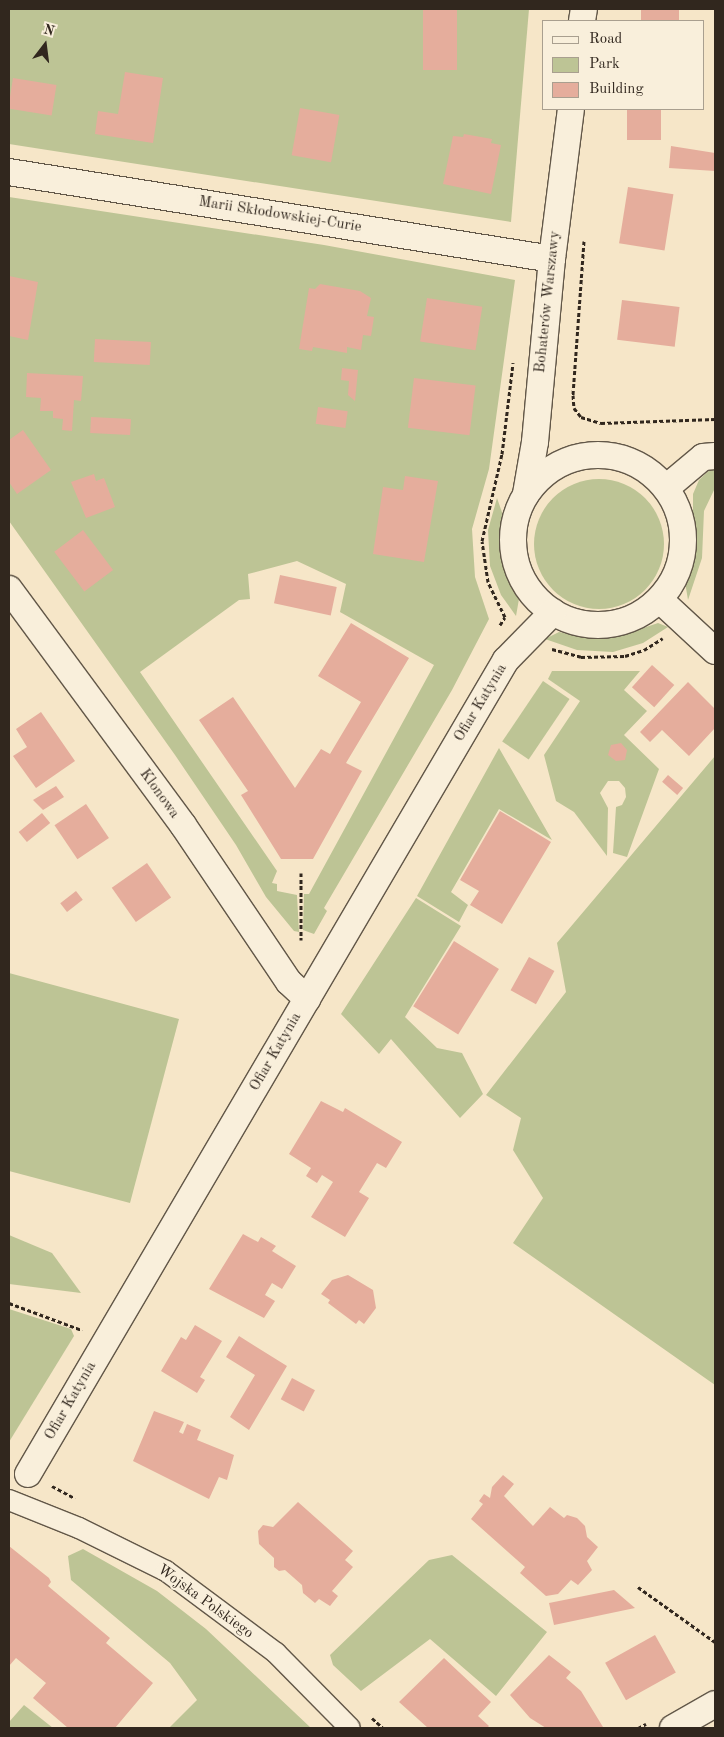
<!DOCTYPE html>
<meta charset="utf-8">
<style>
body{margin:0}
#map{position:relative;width:724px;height:1737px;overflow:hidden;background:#f6e6c8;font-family:"Old Standard TT",serif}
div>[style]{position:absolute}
.green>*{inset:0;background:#bdc495;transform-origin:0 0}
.round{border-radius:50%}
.building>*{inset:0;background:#e5ad9c;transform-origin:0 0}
.path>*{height:3px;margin-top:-1.5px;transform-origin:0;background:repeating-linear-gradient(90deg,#31271e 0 4px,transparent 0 6.5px)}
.roads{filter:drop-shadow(1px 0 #625748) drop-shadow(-1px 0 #625748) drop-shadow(0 1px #625748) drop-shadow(0 -1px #625748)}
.pedestrian>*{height:20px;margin:-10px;padding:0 10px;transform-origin:10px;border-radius:10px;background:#f9efdb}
.minor>*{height:26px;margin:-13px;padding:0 13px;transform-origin:13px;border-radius:13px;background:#f9efdb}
.minor>.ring{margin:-13px;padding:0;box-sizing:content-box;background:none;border:26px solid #f9efdb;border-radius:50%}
span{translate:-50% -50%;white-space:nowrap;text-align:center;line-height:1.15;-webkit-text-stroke:4.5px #f9efdb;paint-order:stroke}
.street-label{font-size:15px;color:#31271e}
.frame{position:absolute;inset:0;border:10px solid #31271e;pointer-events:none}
.legend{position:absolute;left:542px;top:20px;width:162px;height:90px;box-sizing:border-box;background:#f9efdb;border:1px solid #a99f8f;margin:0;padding:6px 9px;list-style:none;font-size:15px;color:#31271e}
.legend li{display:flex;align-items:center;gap:10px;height:25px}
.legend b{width:25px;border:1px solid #a99f8f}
.north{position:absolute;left:20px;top:20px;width:50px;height:50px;-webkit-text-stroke:4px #f9efdb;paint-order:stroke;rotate:15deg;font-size:14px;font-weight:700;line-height:20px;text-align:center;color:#31271e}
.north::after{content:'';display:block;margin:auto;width:18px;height:22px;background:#31271e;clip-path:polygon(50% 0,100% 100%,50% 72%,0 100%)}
</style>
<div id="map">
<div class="green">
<div style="clip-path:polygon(9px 9px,529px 9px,511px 222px,9px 144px)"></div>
<div style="clip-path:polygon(9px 197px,324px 245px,515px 280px,489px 469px,472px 529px,475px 577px,489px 619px,452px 690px,324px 908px,327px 911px,314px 934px,303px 930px,304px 894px,309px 894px,434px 665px,340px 612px,346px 584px,297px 561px,248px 574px,250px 599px,239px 600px,140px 672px,277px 871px,272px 883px,277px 884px,277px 891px,297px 895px,299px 932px,294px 931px,266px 897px,236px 845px,175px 755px,9px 521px)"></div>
<div style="clip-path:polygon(715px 465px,715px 488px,704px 511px,702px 558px,688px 600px,685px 582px,693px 560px,693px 494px,699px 480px)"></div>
<div class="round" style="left:534px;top:479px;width:130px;height:130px"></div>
<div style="clip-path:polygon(497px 498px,505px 521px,502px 539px,506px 572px,519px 599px,516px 616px,501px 595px,490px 566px,488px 530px)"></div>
<div style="clip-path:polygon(658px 623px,668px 627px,643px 643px,613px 652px,577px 650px,545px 639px,559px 632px,586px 638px,617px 637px)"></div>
<div style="clip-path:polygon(552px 671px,640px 671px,624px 690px,647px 711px,624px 735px,659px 769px,627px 857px,613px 853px,616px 807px,622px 805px,626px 797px,625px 788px,619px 781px,608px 781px,600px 793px,608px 808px,607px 856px,574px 812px,556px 801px,544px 755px,580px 701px,548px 679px)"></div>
<div style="left:543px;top:681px;width:32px;height:73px;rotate:34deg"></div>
<div style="clip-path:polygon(499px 748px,552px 840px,499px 809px,451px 892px,468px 905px,459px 922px,417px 896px)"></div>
<div style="clip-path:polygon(715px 756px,715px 1385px,513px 1243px,543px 1198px,513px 1150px,521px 1118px,486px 1095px,566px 992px,557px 943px)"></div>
<div style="clip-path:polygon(416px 898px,461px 926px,405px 1017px,437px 1048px,462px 1053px,483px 1094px,460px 1118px,391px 1039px,379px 1054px,341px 1014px)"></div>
<div style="clip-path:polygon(9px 973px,179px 1019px,130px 1203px,9px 1171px)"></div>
<div style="clip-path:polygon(9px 1235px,52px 1253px,81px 1293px,9px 1284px)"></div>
<div style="clip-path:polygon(9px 1309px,71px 1329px,74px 1336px,9px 1442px)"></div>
<div style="clip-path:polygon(83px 1549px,157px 1591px,206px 1629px,311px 1728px,169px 1728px,197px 1700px,170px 1663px,71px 1580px,68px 1556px)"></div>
<div style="clip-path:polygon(452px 1555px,547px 1632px,496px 1696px,430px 1639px,361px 1691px,333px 1665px,330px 1655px,429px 1560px)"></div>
<div style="clip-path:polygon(24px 1705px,53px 1728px,9px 1728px,9px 1722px)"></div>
</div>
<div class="building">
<div style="left:423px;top:9px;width:34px;height:61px"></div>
<div style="left:641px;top:9px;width:38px;height:12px"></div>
<div style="clip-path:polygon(125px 72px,163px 78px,153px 143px,95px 134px,98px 111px,118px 114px)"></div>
<div style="left:13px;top:78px;width:44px;height:31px;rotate:9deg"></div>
<div style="left:300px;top:108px;width:40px;height:48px;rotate:10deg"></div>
<div style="left:627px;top:109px;width:34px;height:31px"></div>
<div style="clip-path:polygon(464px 134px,492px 139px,491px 143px,501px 145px,491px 194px,443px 184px,453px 136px,463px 137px)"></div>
<div style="clip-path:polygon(671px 146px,715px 153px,715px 171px,669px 168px)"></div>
<div style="left:628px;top:187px;width:46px;height:57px;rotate:9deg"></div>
<div style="clip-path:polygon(9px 276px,38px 282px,28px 340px,9px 336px)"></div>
<div style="clip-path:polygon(320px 284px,360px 291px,371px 298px,367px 316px,374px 317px,371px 336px,363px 335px,361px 350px,347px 347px,347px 353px,313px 347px,312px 351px,299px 349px,309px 288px,315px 289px)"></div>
<div style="left:427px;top:298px;width:56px;height:44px;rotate:9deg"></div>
<div style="left:622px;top:300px;width:58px;height:40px;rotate:7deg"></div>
<div style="left:95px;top:339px;width:56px;height:23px;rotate:3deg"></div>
<div style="clip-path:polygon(342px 368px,358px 370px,355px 401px,348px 395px,349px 381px,341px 380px)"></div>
<div style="clip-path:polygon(27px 373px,83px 376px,81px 401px,74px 400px,72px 431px,62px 430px,63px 419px,53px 418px,53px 411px,40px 411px,41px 398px,26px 397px)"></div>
<div style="left:414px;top:378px;width:62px;height:50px;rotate:7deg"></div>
<div style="left:318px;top:407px;width:30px;height:17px;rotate:8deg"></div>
<div style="left:91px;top:417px;width:40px;height:16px;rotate:3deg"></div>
<div style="clip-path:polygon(23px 430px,51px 470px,17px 494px,9px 482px,9px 440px)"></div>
<div style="clip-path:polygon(94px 474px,96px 481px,104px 478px,115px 507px,86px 518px,71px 482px)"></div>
<div style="clip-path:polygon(405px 476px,438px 481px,424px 562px,373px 554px,383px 487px,403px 490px)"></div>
<div style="left:83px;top:530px;width:50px;height:36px;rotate:53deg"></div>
<div style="left:280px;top:575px;width:58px;height:29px;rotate:12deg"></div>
<div style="clip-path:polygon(351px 623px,409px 658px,346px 763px,362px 771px,313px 859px,281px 859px,241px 795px,248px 791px,199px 720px,233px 697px,295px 788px,321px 749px,330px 754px,361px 702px,318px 676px)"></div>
<div style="left:652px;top:665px;width:30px;height:30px;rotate:42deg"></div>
<div style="clip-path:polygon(688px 682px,715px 709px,715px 728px,689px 756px,662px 730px,650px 742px,640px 732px)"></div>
<div style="clip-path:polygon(41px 712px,75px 761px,36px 788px,13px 756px,27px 747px,16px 729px)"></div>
<div style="clip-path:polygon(621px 743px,627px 750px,625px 760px,616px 761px,608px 755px,611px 745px)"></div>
<div style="left:668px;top:775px;width:20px;height:9px;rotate:41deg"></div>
<div style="clip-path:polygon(56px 786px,64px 797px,43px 810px,33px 800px)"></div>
<div style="left:86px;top:804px;width:41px;height:38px;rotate:56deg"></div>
<div style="clip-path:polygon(500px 811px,551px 842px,502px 924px,470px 905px,479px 891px,460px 880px)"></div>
<div style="left:42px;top:813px;width:13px;height:30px;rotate:51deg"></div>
<div style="left:147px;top:863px;width:42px;height:43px;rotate:55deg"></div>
<div style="left:76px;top:891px;width:11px;height:20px;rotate:52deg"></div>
<div style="left:454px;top:941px;width:53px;height:77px;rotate:32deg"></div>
<div style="left:529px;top:957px;width:29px;height:38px;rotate:29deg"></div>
<div style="clip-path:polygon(321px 1101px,343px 1112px,345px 1108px,402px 1142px,386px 1168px,377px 1163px,359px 1192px,369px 1198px,345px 1237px,311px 1217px,333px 1182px,322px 1175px,317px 1183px,306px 1176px,311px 1168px,289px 1154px)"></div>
<div style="clip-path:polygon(243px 1234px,258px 1242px,261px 1237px,276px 1246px,272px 1251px,296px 1266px,282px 1289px,272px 1283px,265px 1295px,275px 1301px,264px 1318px,209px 1289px)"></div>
<div style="clip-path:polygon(348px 1275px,373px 1290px,376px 1308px,364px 1324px,359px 1320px,356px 1324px,328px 1303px,330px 1300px,321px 1294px,332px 1280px)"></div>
<div style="clip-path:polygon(195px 1325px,222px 1341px,200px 1377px,205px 1380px,197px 1393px,161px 1371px,181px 1337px,186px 1340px)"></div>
<div style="clip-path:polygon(239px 1336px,287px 1366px,249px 1430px,230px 1417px,255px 1375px,226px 1357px)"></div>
<div style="left:292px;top:1378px;width:26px;height:24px;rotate:28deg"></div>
<div style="clip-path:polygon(154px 1411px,184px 1422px,179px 1432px,183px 1434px,187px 1424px,201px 1430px,197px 1440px,234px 1455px,227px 1480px,219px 1477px,209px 1499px,133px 1461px)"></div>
<div style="clip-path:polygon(503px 1475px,514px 1484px,504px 1496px,533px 1526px,550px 1507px,564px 1518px,567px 1515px,577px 1518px,585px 1526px,587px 1537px,598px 1547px,587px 1561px,592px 1570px,578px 1585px,571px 1580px,558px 1594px,546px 1596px,520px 1573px,525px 1567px,471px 1519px,483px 1504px,479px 1501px,484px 1494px,490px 1498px,492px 1487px)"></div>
<div style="clip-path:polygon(298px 1502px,353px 1551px,345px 1560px,353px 1567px,332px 1591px,338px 1596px,330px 1606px,319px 1599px,315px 1603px,303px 1593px,302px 1585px,285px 1570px,279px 1571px,274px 1567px,274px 1558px,259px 1544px,258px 1531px,263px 1525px,273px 1527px)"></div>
<div style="clip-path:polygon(9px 1546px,49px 1578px,51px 1582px,48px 1586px,110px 1638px,106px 1643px,153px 1683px,115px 1728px,68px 1728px,33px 1698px,46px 1683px,16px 1658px,9px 1666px)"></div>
<div style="clip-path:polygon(614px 1590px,635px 1608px,554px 1625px,549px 1603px)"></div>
<div style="left:655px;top:1635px;width:43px;height:57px;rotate:61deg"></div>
<div style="clip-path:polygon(549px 1655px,571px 1672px,566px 1678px,581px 1691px,603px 1727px,546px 1728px,530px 1718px,510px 1695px)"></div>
<div style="clip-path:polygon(444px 1658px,491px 1702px,478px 1716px,489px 1726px,487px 1728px,428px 1728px,399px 1702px)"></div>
</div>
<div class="path">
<div style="left:584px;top:241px;width:154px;rotate:94.1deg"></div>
<div style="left:573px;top:395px;width:13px;rotate:86deg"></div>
<div style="left:574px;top:408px;width:11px;rotate:52deg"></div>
<div style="left:581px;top:417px;width:21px;rotate:17deg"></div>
<div style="left:601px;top:423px;width:114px;rotate:-2deg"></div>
<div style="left:500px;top:625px;width:9px;rotate:-58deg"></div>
<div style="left:505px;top:617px;width:39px;rotate:-116deg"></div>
<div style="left:488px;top:582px;width:41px;rotate:-98.3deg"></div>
<div style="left:482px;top:541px;width:89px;rotate:-77.1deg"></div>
<div style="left:502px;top:454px;width:92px;rotate:-83.1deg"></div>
<div style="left:552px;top:649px;width:30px;rotate:15deg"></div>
<div style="left:581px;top:657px;width:44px;rotate:-1.3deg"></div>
<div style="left:625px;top:656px;width:20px;rotate:-18deg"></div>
<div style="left:644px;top:650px;width:22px;rotate:-32deg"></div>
<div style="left:301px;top:873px;width:67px;rotate:90deg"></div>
<div style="left:9px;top:1303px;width:78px;rotate:20.3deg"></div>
<div style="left:52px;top:1486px;width:26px;rotate:28deg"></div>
<div style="left:638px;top:1587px;width:95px;rotate:35.5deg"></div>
<div style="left:372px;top:1718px;width:15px;rotate:42deg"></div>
<div style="left:638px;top:1728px;width:9px;rotate:-27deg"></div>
</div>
<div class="roads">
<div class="pedestrian">
<div style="left:9px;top:1500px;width:75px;rotate:21.8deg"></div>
<div style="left:79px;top:1528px;width:97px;rotate:26.3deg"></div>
<div style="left:166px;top:1571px;width:137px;rotate:36.7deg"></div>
<div style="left:276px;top:1653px;width:105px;rotate:45.4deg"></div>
</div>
<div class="minor">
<div style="left:582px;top:21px;width:12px;rotate:-81deg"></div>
<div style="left:9px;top:172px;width:550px;rotate:9.1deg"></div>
<div class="ring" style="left:513px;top:455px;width:144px;height:144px"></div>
<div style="left:666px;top:488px;width:48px;rotate:-40deg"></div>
<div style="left:703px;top:457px;width:12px;rotate:-5deg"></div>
<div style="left:526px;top:494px;width:53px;rotate:-80.2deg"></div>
<div style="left:535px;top:442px;width:184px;rotate:-84.7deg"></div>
<div style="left:552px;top:259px;width:151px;rotate:-82.8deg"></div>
<div style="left:9px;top:589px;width:293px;rotate:53.6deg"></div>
<div style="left:183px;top:825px;width:189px;rotate:56deg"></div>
<div style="left:289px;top:982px;width:25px;rotate:43deg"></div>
<div style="left:660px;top:600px;width:75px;rotate:42.8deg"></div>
<div style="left:28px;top:1474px;width:944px;rotate:-59.58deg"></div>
<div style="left:506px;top:660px;width:67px;rotate:-45.6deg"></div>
<div style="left:673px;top:1728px;width:48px;rotate:-29.7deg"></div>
</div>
</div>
<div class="street-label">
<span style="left:280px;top:215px;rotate:9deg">Marii Skłodowskiej-Curie</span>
<span style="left:548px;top:302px;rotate:-84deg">Bohaterów Warszawy</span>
<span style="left:481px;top:703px;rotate:-59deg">Ofiar Katynia</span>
<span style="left:159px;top:794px;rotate:54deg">Klonowa</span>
<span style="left:276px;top:1052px;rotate:-60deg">Ofiar Katynia</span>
<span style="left:71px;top:1401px;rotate:-60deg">Ofiar Katynia</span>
<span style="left:205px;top:1602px;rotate:36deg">Wojska Polskiego</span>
</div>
<div class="frame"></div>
<ul class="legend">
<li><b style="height:6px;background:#f9efdb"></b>Road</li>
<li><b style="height:14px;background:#bdc495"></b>Park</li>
<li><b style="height:14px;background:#e5ad9c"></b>Building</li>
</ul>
<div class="north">N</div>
</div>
